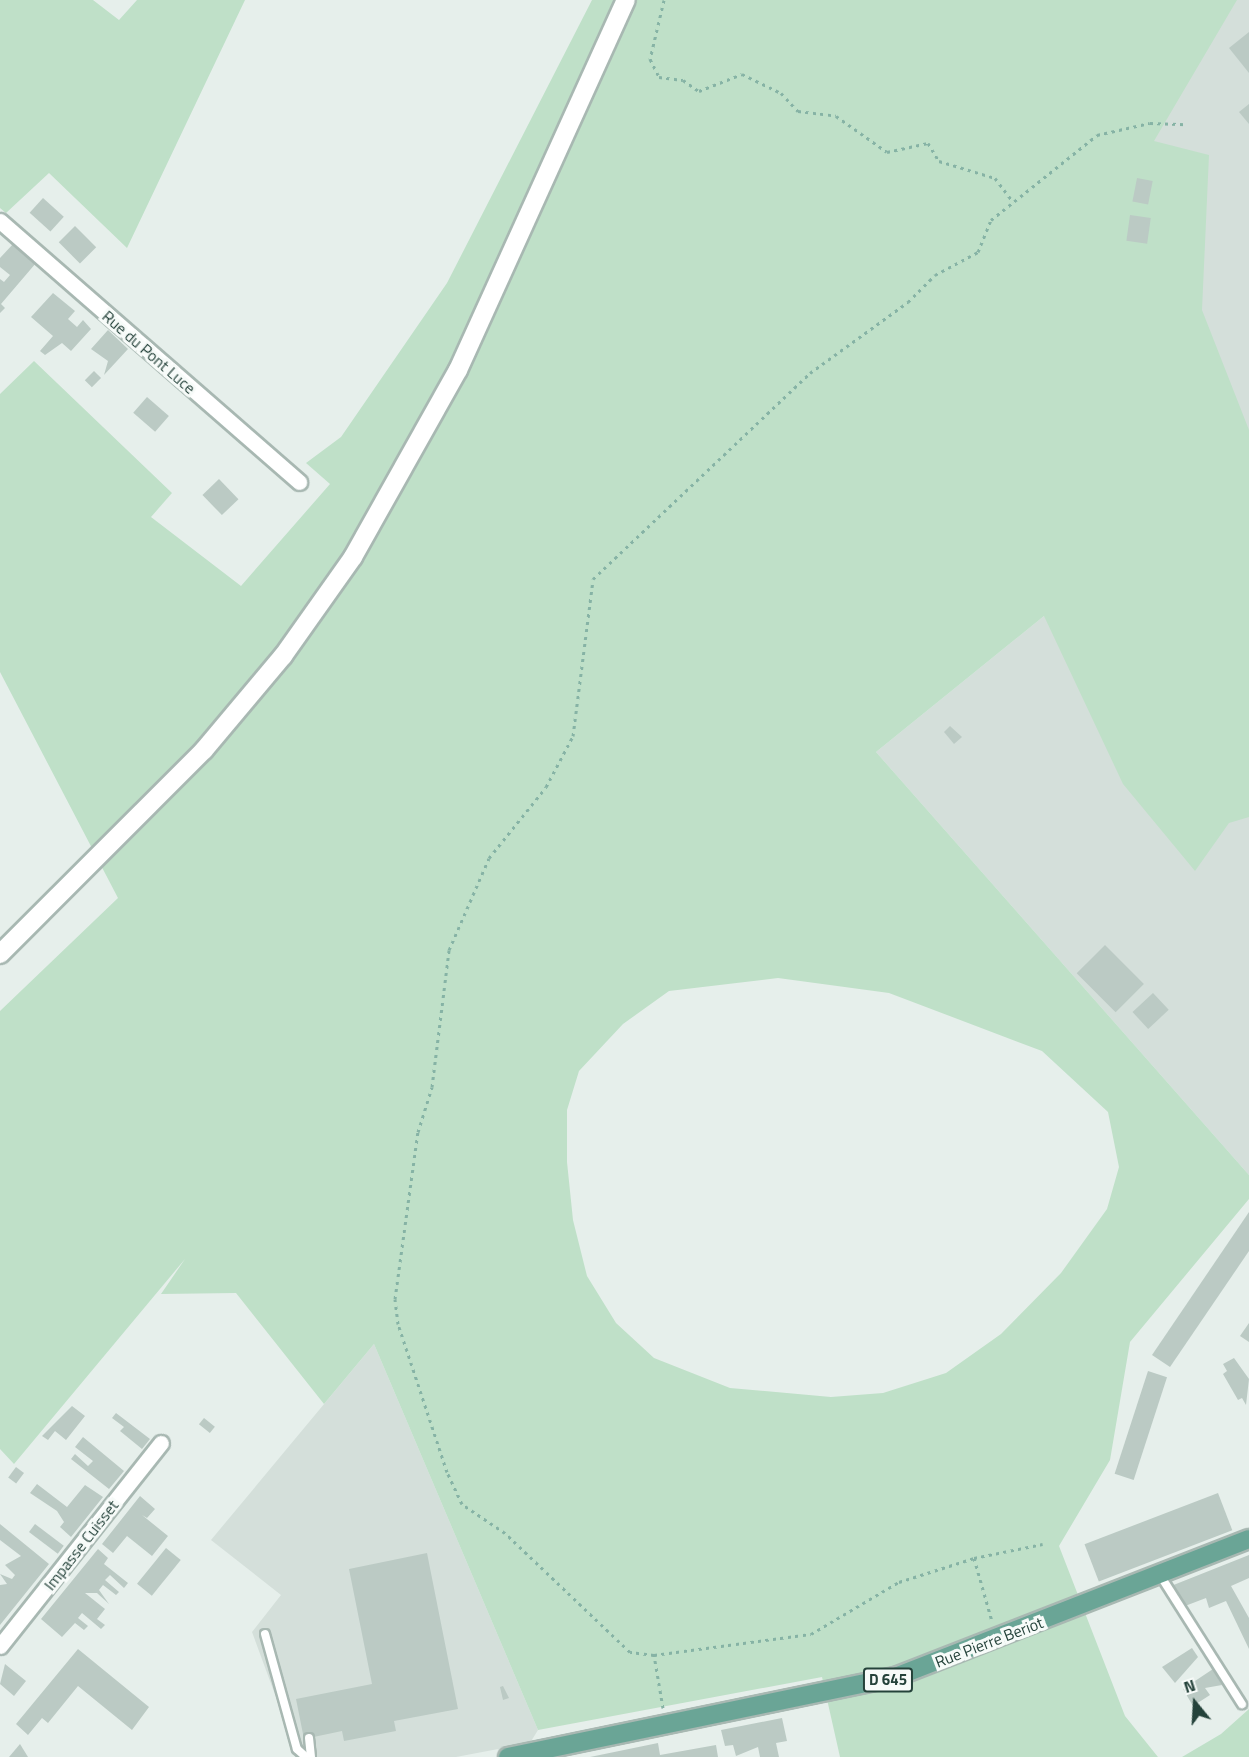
<!DOCTYPE html>
<style>
body{margin:0}
#map{position:relative;width:1249px;height:1757px;overflow:hidden;background:#e6efeb;font-family:"Titillium Web",sans-serif}
div>[style]{position:absolute}
.built>*{inset:0;background:#d4dfda}
.green>*{inset:0;background:#bfe0c8}
.building>*{inset:0;background:#bbcac4;transform-origin:0 0}
.path>*{height:3px;margin-top:-1.5px;transform-origin:0;background:repeating-linear-gradient(90deg,#86b3a5 0 3px,transparent 0 7.5px)}
.roads{filter:drop-shadow(2px 0 #a8b8b2) drop-shadow(-2px 0 #a8b8b2) drop-shadow(0 2px #a8b8b2) drop-shadow(0 -2px #a8b8b2)}
.service>*{height:8px;margin:-4px;padding:0 4px;transform-origin:4px;border-radius:4px;background:#fff}
.minor>*{height:15px;margin:-7.5px;padding:0 7.5px;transform-origin:7.5px;border-radius:7.5px;background:#fff}
.secondary>*{height:18px;margin:-9px;padding:0 9px;transform-origin:9px;border-radius:9px;background:#fff}
.primary>*{height:18px;margin:-9px;padding:0 9px;transform-origin:9px;border-radius:9px;background:#6aa596}
span{translate:-50% -50%;white-space:nowrap;text-align:center;line-height:1.15;-webkit-text-stroke:6px #f7fbf9;paint-order:stroke}
.shield-label span{padding:2px 4px;background:#f7fbf9;border:2px solid;border-radius:4px;-webkit-text-stroke-width:0}
.shield-label{font-size:15px;color:#24423a;font-weight:700}
.street-label{font-size:16px;color:#24423a}
.north{position:absolute;left:1165px;top:1673px;width:60px;height:60px;-webkit-text-stroke:4px #f7fbf9;paint-order:stroke;rotate:342deg;font-size:16px;font-weight:700;line-height:24px;text-align:center;color:#24423a}
.north::after{content:'';display:block;margin:auto;width:21px;height:27px;background:#24423a;clip-path:polygon(50% 0,100% 100%,50% 72%,0 100%)}
</style>
<div id="map">
<div class="built">
<div style="clip-path:polygon(1165px 0,1249px 0,1249px 1175px,876px 752px,1044px 616px)"></div>
<div style="clip-path:polygon(374px 1344px,538px 1730px,530px 1743px,456px 1757px,298px 1757px,252px 1632px,281px 1595px,211px 1540px)"></div>
</div>
<div class="green">
<div style="clip-path:polygon(0 0,93px 0,119px 20px,137px 0,245px 0,127px 248px,49px 173px,6px 213px,0 208px)"></div>
<div style="clip-path:polygon(evenodd,592px 0,1237px 0,1154px 141px,1209px 155px,1202px 310px,1249px 430px,1249px 817px,1229px 823px,1195px 871px,1123px 784px,1044px 616px,876px 752px,1249px 1175px,1249px 1199px,1130px 1342px,1110px 1460px,1059px 1546px,1125px 1716px,1158px 1757px,840px 1757px,822px 1677px,538px 1730px,374px 1344px,324px 1404px,236px 1293px,161px 1294px,185px 1259px,14px 1464px,0 1449px,0 1011px,118px 898px,0 672px,0 394px,34px 361px,172px 493px,151px 517px,241px 586px,330px 484px,306px 463px,341px 437px,447px 283px,592px 0,778px 978px,889px 993px,1042px 1051px,1108px 1112px,1119px 1167px,1107px 1209px,1061px 1273px,1001px 1334px,946px 1373px,883px 1393px,831px 1397px,730px 1388px,654px 1358px,616px 1323px,587px 1276px,573px 1220px,567px 1162px,567px 1110px,579px 1071px,623px 1024px,669px 991px,778px 978px)"></div>
<div style="clip-path:polygon(1249px 1709px,1249px 1757px,1182px 1757px,1221px 1734px)"></div>
</div>
<div class="building">
<div style="clip-path:polygon(1249px 32px,1249px 73px,1229px 48px)"></div>
<div style="clip-path:polygon(1249px 104px,1249px 124px,1239px 112px)"></div>
<div style="left:1137px;top:178px;width:16px;height:24px;rotate:11deg"></div>
<div style="left:43px;top:198px;width:28px;height:20px;rotate:42deg"></div>
<div style="left:1130px;top:215px;width:21px;height:26px;rotate:8deg"></div>
<div style="left:75px;top:226px;width:30px;height:23px;rotate:45deg"></div>
<div style="clip-path:polygon(14px 243px,36px 263px,1px 304px,5px 308px,0 313px,0 279px,4px 282px,10px 275px,0 267px,0 258px)"></div>
<div style="clip-path:polygon(53px 293px,75px 311px,68px 319px,77px 327px,83px 320px,91px 329px,71px 351px,62px 343px,45px 355px,40px 351px,53px 336px,31px 317px)"></div>
<div style="clip-path:polygon(108px 330px,128px 349px,104px 375px,108px 361px,91px 349px)"></div>
<div style="left:94px;top:371px;width:10px;height:13px;rotate:45deg"></div>
<div style="left:147px;top:397px;width:29px;height:21px;rotate:41deg"></div>
<div style="left:219px;top:479px;width:28px;height:23px;rotate:46deg"></div>
<div style="clip-path:polygon(950px 726px,962px 737px,954px 744px,944px 732px)"></div>
<div style="left:1105px;top:945px;width:55px;height:40px;rotate:45deg"></div>
<div style="left:1153px;top:993px;width:23px;height:28px;rotate:47deg"></div>
<div style="clip-path:polygon(1249px 1212px,1249px 1251px,1170px 1367px,1152px 1355px)"></div>
<div style="clip-path:polygon(1249px 1323px,1249px 1342px,1240px 1336px)"></div>
<div style="clip-path:polygon(1234px 1358px,1249px 1379px,1246px 1405px,1242px 1398px,1238px 1400px,1223px 1374px,1227px 1371px,1223px 1364px)"></div>
<div style="left:1148px;top:1371px;width:20px;height:108px;rotate:18deg"></div>
<div style="clip-path:polygon(72px 1406px,85px 1416px,66px 1440px,55px 1431px,48px 1440px,42px 1436px)"></div>
<div style="clip-path:polygon(116px 1413px,150px 1439px,142px 1449px,120px 1431px,124px 1427px,112px 1418px)"></div>
<div style="left:204px;top:1418px;width:14px;height:8px;rotate:39deg"></div>
<div style="clip-path:polygon(83px 1437px,124px 1471px,109px 1489px,71px 1459px,75px 1454px,88px 1466px,93px 1461px,75px 1447px)"></div>
<div style="left:16px;top:1467px;width:10px;height:13px;rotate:37deg"></div>
<div style="clip-path:polygon(37px 1484px,67px 1507px,85px 1485px,103px 1497px,71px 1537px,60px 1527px,64px 1522px,57px 1511px,30px 1493px)"></div>
<div style="left:1218px;top:1493px;width:40px;height:143px;rotate:69deg"></div>
<div style="clip-path:polygon(140px 1496px,155px 1509px,147px 1518px,142px 1515px,168px 1536px,152px 1556px,127px 1536px,113px 1553px,102px 1544px)"></div>
<div style="clip-path:polygon(0 1524px,49px 1564px,0 1625px,0 1585px,7px 1584px,0 1574px,12px 1579px,15px 1575px,5px 1565px,21px 1556px,0 1540px)"></div>
<div style="left:35px;top:1524px;width:36px;height:10px;rotate:37deg"></div>
<div style="left:166px;top:1548px;width:19px;height:46px;rotate:39deg"></div>
<div style="clip-path:polygon(98px 1549px,108px 1558px,104px 1564px,128px 1583px,124px 1588px,110px 1575px,105px 1580px,119px 1592px,116px 1595px,103px 1585px,99px 1590px,109px 1604px,97px 1593px,85px 1593px,105px 1609px,97px 1619px,105px 1625px,101px 1629px,82px 1613px,78px 1618px,88px 1626px,84px 1630px,75px 1623px,62px 1637px,41px 1619px)"></div>
<div style="clip-path:polygon(427px 1553px,458px 1709px,394px 1721px,396px 1731px,344px 1741px,342px 1731px,304px 1739px,296px 1699px,372px 1684px,349px 1569px)"></div>
<div style="clip-path:polygon(1249px 1555px,1249px 1578px,1231px 1586px,1249px 1618px,1249px 1649px,1226px 1601px,1209px 1608px,1206px 1598px,1185px 1606px,1171px 1586px)"></div>
<div style="clip-path:polygon(1192px 1648px,1198px 1657px,1175px 1683px,1162px 1667px)"></div>
<div style="clip-path:polygon(78px 1649px,149px 1707px,132px 1730px,78px 1686px,48px 1723px,42px 1718px,28px 1735px,16px 1724px)"></div>
<div style="clip-path:polygon(5px 1664px,26px 1681px,14px 1696px,0 1684px)"></div>
<div style="clip-path:polygon(1213px 1669px,1222px 1685px,1205px 1688px,1210px 1695px,1193px 1706px,1183px 1689px)"></div>
<div style="clip-path:polygon(503px 1686px,509px 1698px,503px 1700px,500px 1687px)"></div>
<div style="clip-path:polygon(782px 1718px,787px 1741px,776px 1743px,779px 1757px,760px 1757px,758px 1747px,736px 1756px,733px 1745px,725px 1746px,721px 1730px)"></div>
<div style="clip-path:polygon(658px 1743px,660px 1755px,716px 1745px,718px 1757px,590px 1757px)"></div>
<div style="clip-path:polygon(20px 1744px,28px 1757px,9px 1757px)"></div>
</div>
<div class="path">
<div style="left:664px;top:0;width:61px;rotate:103.3deg"></div>
<div style="left:650px;top:59px;width:20px;rotate:63deg"></div>
<div style="left:659px;top:77px;width:24px;rotate:7deg"></div>
<div style="left:683px;top:80px;width:19px;rotate:35deg"></div>
<div style="left:699px;top:91px;width:46px;rotate:-21.6deg"></div>
<div style="left:742px;top:74px;width:43px;rotate:26deg"></div>
<div style="left:781px;top:93px;width:25px;rotate:47deg"></div>
<div style="left:798px;top:111px;width:38px;rotate:7deg"></div>
<div style="left:836px;top:116px;width:62px;rotate:35.2deg"></div>
<div style="left:887px;top:152px;width:42px;rotate:-12.4deg"></div>
<div style="left:928px;top:143px;width:21px;rotate:59deg"></div>
<div style="left:939px;top:161px;width:59px;rotate:16.9deg"></div>
<div style="left:995px;top:178px;width:30px;rotate:53deg"></div>
<div style="left:974px;top:1558px;width:70px;rotate:-11.5deg"></div>
<div style="left:654px;top:1655px;width:158px;rotate:-7.6deg"></div>
<div style="left:811px;top:1634px;width:102px;rotate:-30.6deg"></div>
<div style="left:899px;top:1582px;width:79px;rotate:-17.7deg"></div>
<div style="left:974px;top:1558px;width:66px;rotate:74.1deg"></div>
<div style="left:663px;top:1708px;width:54px;rotate:-99.6deg"></div>
<div style="left:654px;top:1655px;width:24px;rotate:-173deg"></div>
<div style="left:630px;top:1652px;width:173px;rotate:-136.4deg"></div>
<div style="left:505px;top:1533px;width:52px;rotate:-146deg"></div>
<div style="left:462px;top:1504px;width:35px;rotate:-115deg"></div>
<div style="left:447px;top:1472px;width:156px;rotate:-108.3deg"></div>
<div style="left:398px;top:1324px;width:25px;rotate:-97deg"></div>
<div style="left:395px;top:1299px;width:169px;rotate:-82.2deg"></div>
<div style="left:418px;top:1132px;width:47px;rotate:-72.7deg"></div>
<div style="left:432px;top:1087px;width:138px;rotate:-82.9deg"></div>
<div style="left:449px;top:950px;width:100px;rotate:-66.5deg"></div>
<div style="left:489px;top:858px;width:91px;rotate:-51.2deg"></div>
<div style="left:546px;top:787px;width:58px;rotate:-62.1deg"></div>
<div style="left:573px;top:736px;width:158px;rotate:-82.7deg"></div>
<div style="left:593px;top:579px;width:299px;rotate:-43.5deg"></div>
<div style="left:810px;top:373px;width:121px;rotate:-35.9deg"></div>
<div style="left:908px;top:302px;width:38px;rotate:-45deg"></div>
<div style="left:935px;top:275px;width:49px;rotate:-28.1deg"></div>
<div style="left:978px;top:252px;width:35px;rotate:-68deg"></div>
<div style="left:991px;top:220px;width:136px;rotate:-38.7deg"></div>
<div style="left:1097px;top:135px;width:54px;rotate:-12.8deg"></div>
<div style="left:1150px;top:123px;width:36px;rotate:2deg"></div>
</div>
<div class="roads">
<div class="service">
<div style="left:1160px;top:1575px;width:153px;rotate:57.6deg"></div>
<div style="left:265px;top:1634px;width:119px;rotate:74.5deg"></div>
<div style="left:297px;top:1749px;width:12px;rotate:42deg"></div>
<div style="left:309px;top:1738px;width:19px;rotate:84deg"></div>
</div>
<div class="minor">
<div style="left:0;top:221px;width:397px;rotate:41.1deg"></div>
<div style="left:0;top:1646px;width:259px;rotate:-51.6deg"></div>
</div>
<div class="secondary">
<div style="left:0;top:954px;width:288px;rotate:-45deg"></div>
<div style="left:204px;top:750px;width:123px;rotate:-50deg"></div>
<div style="left:283px;top:656px;width:121px;rotate:-54.7deg"></div>
<div style="left:353px;top:557px;width:214px;rotate:-60.7deg"></div>
<div style="left:458px;top:370px;width:406px;rotate:-65.6deg"></div>
</div>
<div class="primary">
<div style="left:508px;top:1757px;width:395px;rotate:-11.7deg"></div>
<div style="left:895px;top:1677px;width:380px;rotate:-21.3deg"></div>
</div>
</div>
<div class="shield-label">
<span style="left:888px;top:1680px">D 645</span>
</div>
<div class="street-label">
<span style="left:149px;top:352px;rotate:41deg">Rue du Pont Luce</span>
<span style="left:81px;top:1545px;rotate:-52deg">Impasse Cuisset</span>
<span style="left:989px;top:1642px;rotate:-21deg">Rue Pierre Beriot</span>
</div>
<div class="north">N</div>
</div>
